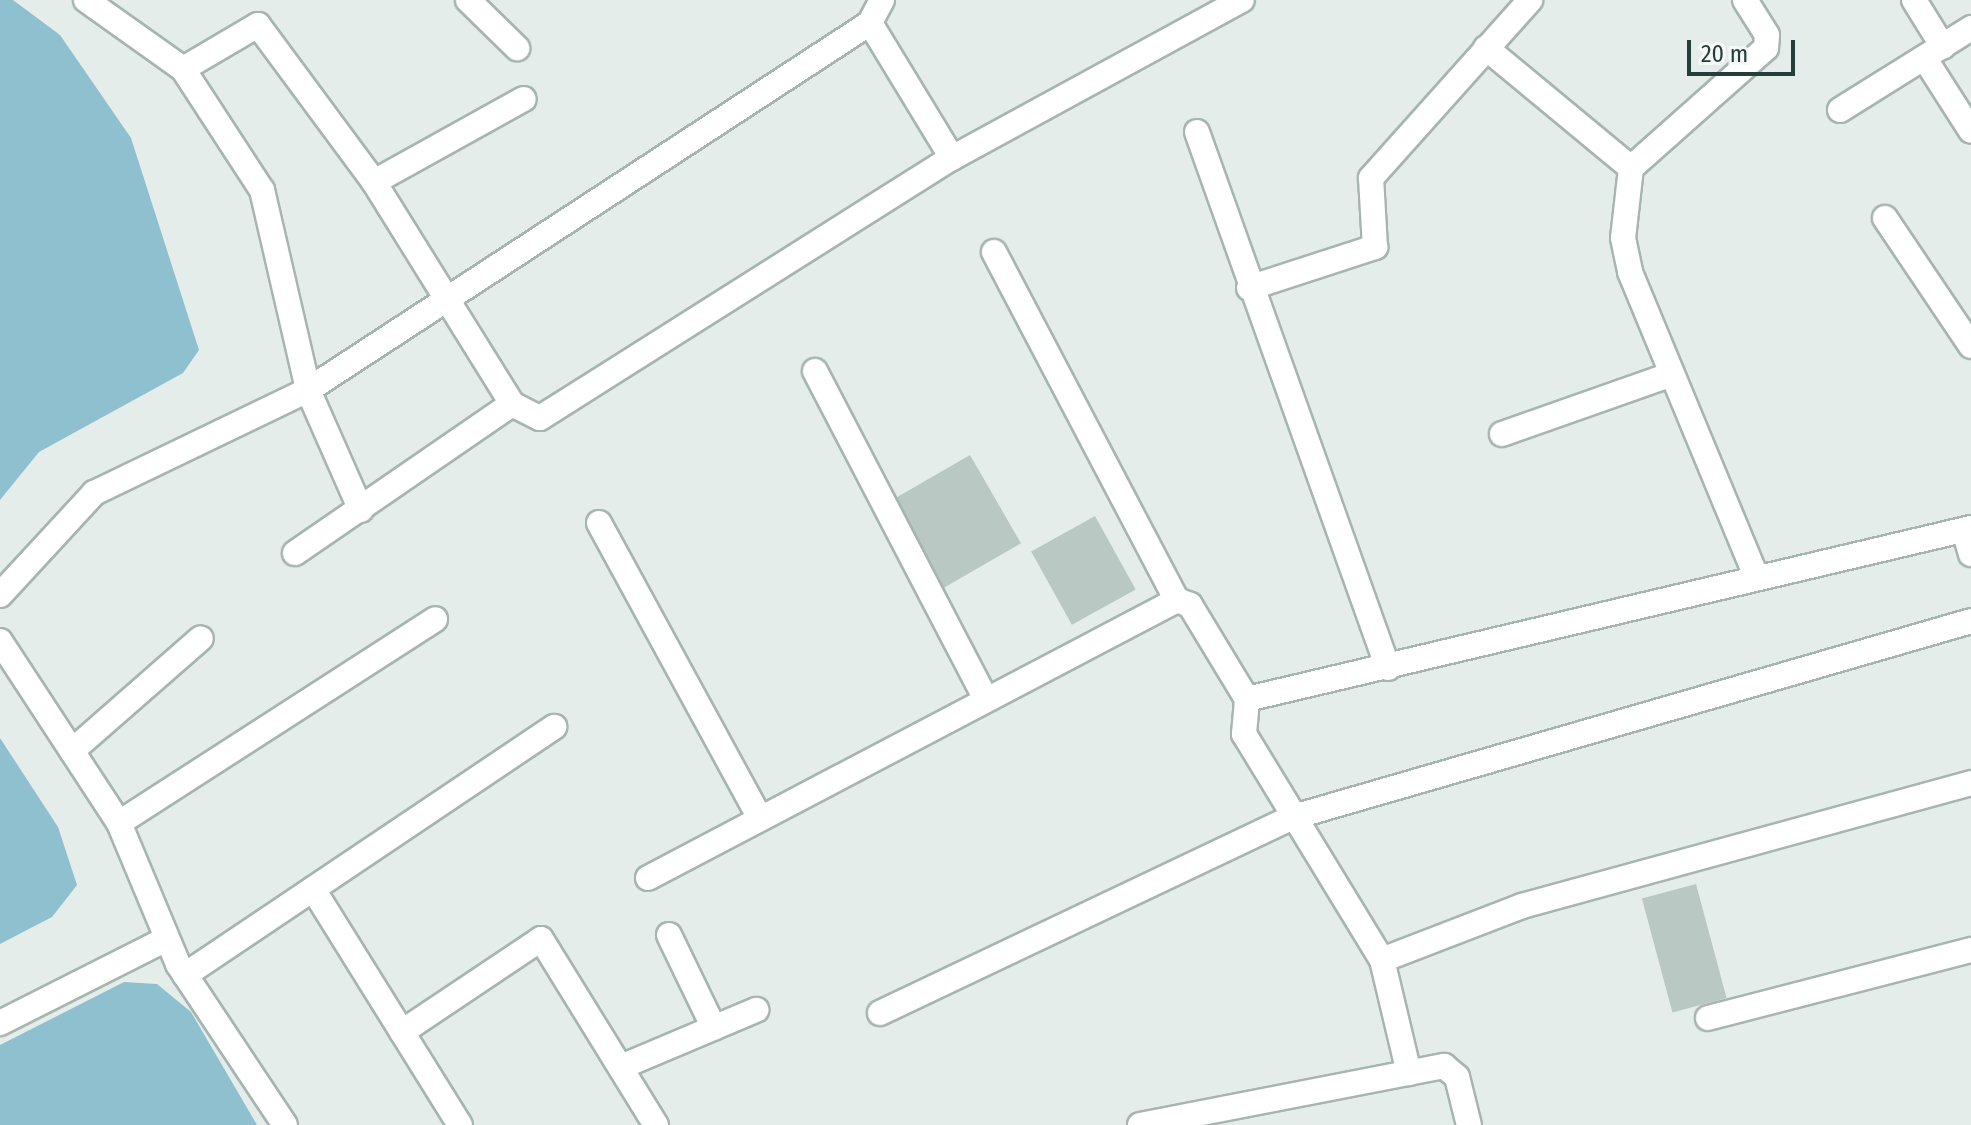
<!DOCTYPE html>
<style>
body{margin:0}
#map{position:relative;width:1971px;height:1125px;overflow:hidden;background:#e4edea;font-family:"Fira Sans Condensed",sans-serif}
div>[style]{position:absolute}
.water>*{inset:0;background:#8fc0cf}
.building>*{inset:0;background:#b9c8c3;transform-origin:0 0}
.roads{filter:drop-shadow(2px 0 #a7b5b1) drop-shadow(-2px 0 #a7b5b1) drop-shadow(0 2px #a7b5b1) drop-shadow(0 -2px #a7b5b1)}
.minor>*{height:24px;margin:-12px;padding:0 12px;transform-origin:12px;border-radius:12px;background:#fff}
span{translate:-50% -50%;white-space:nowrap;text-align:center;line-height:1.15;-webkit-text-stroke:8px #f5f9f7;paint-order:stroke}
.scale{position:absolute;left:1687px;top:40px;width:108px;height:36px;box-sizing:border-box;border:4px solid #243e39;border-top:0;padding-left:10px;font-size:24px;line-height:28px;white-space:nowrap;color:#243e39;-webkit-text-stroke:6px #f5f9f7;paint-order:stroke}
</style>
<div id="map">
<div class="water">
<div style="clip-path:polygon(0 0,13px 0,60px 35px,131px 138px,199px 350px,183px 373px,39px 452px,0 500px)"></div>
<div style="clip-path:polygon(0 738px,58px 827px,77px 885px,52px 917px,0 944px)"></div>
<div style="clip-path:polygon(124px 982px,157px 984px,191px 1012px,257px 1125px,0 1125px,0 1045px)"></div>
</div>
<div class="building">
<div style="left:970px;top:455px;width:102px;height:96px;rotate:60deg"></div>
<div style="left:1095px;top:516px;width:84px;height:73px;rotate:61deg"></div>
<div style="left:1696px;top:884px;width:118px;height:56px;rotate:75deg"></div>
</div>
<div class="roads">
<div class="minor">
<div style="left:86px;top:0;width:119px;rotate:35.4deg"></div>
<div style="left:183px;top:69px;width:145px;rotate:56.9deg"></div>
<div style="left:262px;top:190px;width:205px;rotate:77deg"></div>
<div style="left:308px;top:390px;width:131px;rotate:66.2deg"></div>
<div style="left:468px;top:0;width:69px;rotate:44.4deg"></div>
<div style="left:882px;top:0;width:26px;rotate:118deg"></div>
<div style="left:870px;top:23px;width:158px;rotate:58.7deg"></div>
<div style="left:1745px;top:0;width:41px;rotate:57.8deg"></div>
<div style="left:1767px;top:35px;width:13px;rotate:94deg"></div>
<div style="left:1766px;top:48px;width:181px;rotate:138.4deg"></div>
<div style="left:1631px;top:168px;width:70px;rotate:96.5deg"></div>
<div style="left:1623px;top:238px;width:35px;rotate:78deg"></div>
<div style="left:1630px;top:272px;width:329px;rotate:67.5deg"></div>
<div style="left:1914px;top:0;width:55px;rotate:58.3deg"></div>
<div style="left:1486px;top:48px;width:188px;rotate:39.6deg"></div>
<div style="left:1925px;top:59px;width:85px;rotate:57.4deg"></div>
<div style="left:183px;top:69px;width:87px;rotate:-30.4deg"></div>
<div style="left:258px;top:25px;width:195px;rotate:53.5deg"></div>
<div style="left:374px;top:182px;width:171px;rotate:-29deg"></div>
<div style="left:1840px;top:110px;width:155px;rotate:-32deg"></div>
<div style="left:1197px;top:132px;width:569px;rotate:70.39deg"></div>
<div style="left:374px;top:182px;width:261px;rotate:58.1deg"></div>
<div style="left:512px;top:404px;width:31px;rotate:27deg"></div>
<div style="left:540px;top:418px;width:487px;rotate:-32.3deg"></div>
<div style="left:952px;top:158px;width:330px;rotate:-28.6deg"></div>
<div style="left:1885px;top:218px;width:154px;rotate:56.1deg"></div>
<div style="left:994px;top:252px;width:393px;rotate:62.3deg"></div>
<div style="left:1249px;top:288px;width:133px;rotate:-18deg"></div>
<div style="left:1375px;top:247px;width:69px;rotate:-93.3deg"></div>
<div style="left:1371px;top:178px;width:239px;rotate:-48.2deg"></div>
<div style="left:815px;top:371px;width:368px;rotate:62.5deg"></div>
<div style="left:1502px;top:434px;width:180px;rotate:-19.4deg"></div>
<div style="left:599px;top:523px;width:336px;rotate:61.4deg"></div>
<div style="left:1964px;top:530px;width:25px;rotate:74deg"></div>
<div style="left:295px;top:553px;width:263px;rotate:-34.5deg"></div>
<div style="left:0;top:595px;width:139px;rotate:-47.3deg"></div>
<div style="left:94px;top:493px;width:237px;rotate:-25.7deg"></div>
<div style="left:308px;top:390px;width:671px;rotate:-33.15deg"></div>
<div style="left:0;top:641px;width:217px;rotate:56.8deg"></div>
<div style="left:119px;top:823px;width:153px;rotate:67.3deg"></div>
<div style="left:178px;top:964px;width:193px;rotate:56.4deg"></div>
<div style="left:72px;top:751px;width:171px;rotate:-41.2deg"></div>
<div style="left:119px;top:823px;width:376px;rotate:-32.8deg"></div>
<div style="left:648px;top:878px;width:598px;rotate:-27.72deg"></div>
<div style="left:1177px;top:600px;width:14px;rotate:21deg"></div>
<div style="left:1190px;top:605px;width:110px;rotate:58.8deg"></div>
<div style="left:313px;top:889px;width:278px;rotate:58.1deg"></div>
<div style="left:669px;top:935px;width:103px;rotate:64.2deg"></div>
<div style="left:1382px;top:960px;width:150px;rotate:-21.1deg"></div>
<div style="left:1522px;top:906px;width:466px;rotate:-15.3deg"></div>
<div style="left:185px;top:975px;width:445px;rotate:-33.9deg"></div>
<div style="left:880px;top:1013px;width:454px;rotate:-25.4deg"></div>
<div style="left:1290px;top:818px;width:709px;rotate:-16.13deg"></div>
<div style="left:1708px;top:1018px;width:272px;rotate:-14.5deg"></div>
<div style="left:0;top:1023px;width:186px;rotate:-26.8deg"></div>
<div style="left:402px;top:1032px;width:167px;rotate:-33.8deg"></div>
<div style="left:541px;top:939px;width:219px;rotate:58.3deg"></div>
<div style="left:621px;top:1067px;width:147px;rotate:-22.9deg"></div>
<div style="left:1409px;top:1073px;width:116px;rotate:-103.4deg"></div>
<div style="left:1382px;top:960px;width:265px;rotate:-121.4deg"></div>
<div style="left:1244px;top:734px;width:35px;rotate:-85deg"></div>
<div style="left:1247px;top:699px;width:744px;rotate:-13.29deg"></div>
<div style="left:1140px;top:1125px;width:310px;rotate:-11deg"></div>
<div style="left:1444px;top:1066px;width:17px;rotate:40deg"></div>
<div style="left:1457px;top:1077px;width:49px;rotate:76deg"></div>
</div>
</div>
<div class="scale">20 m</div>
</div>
